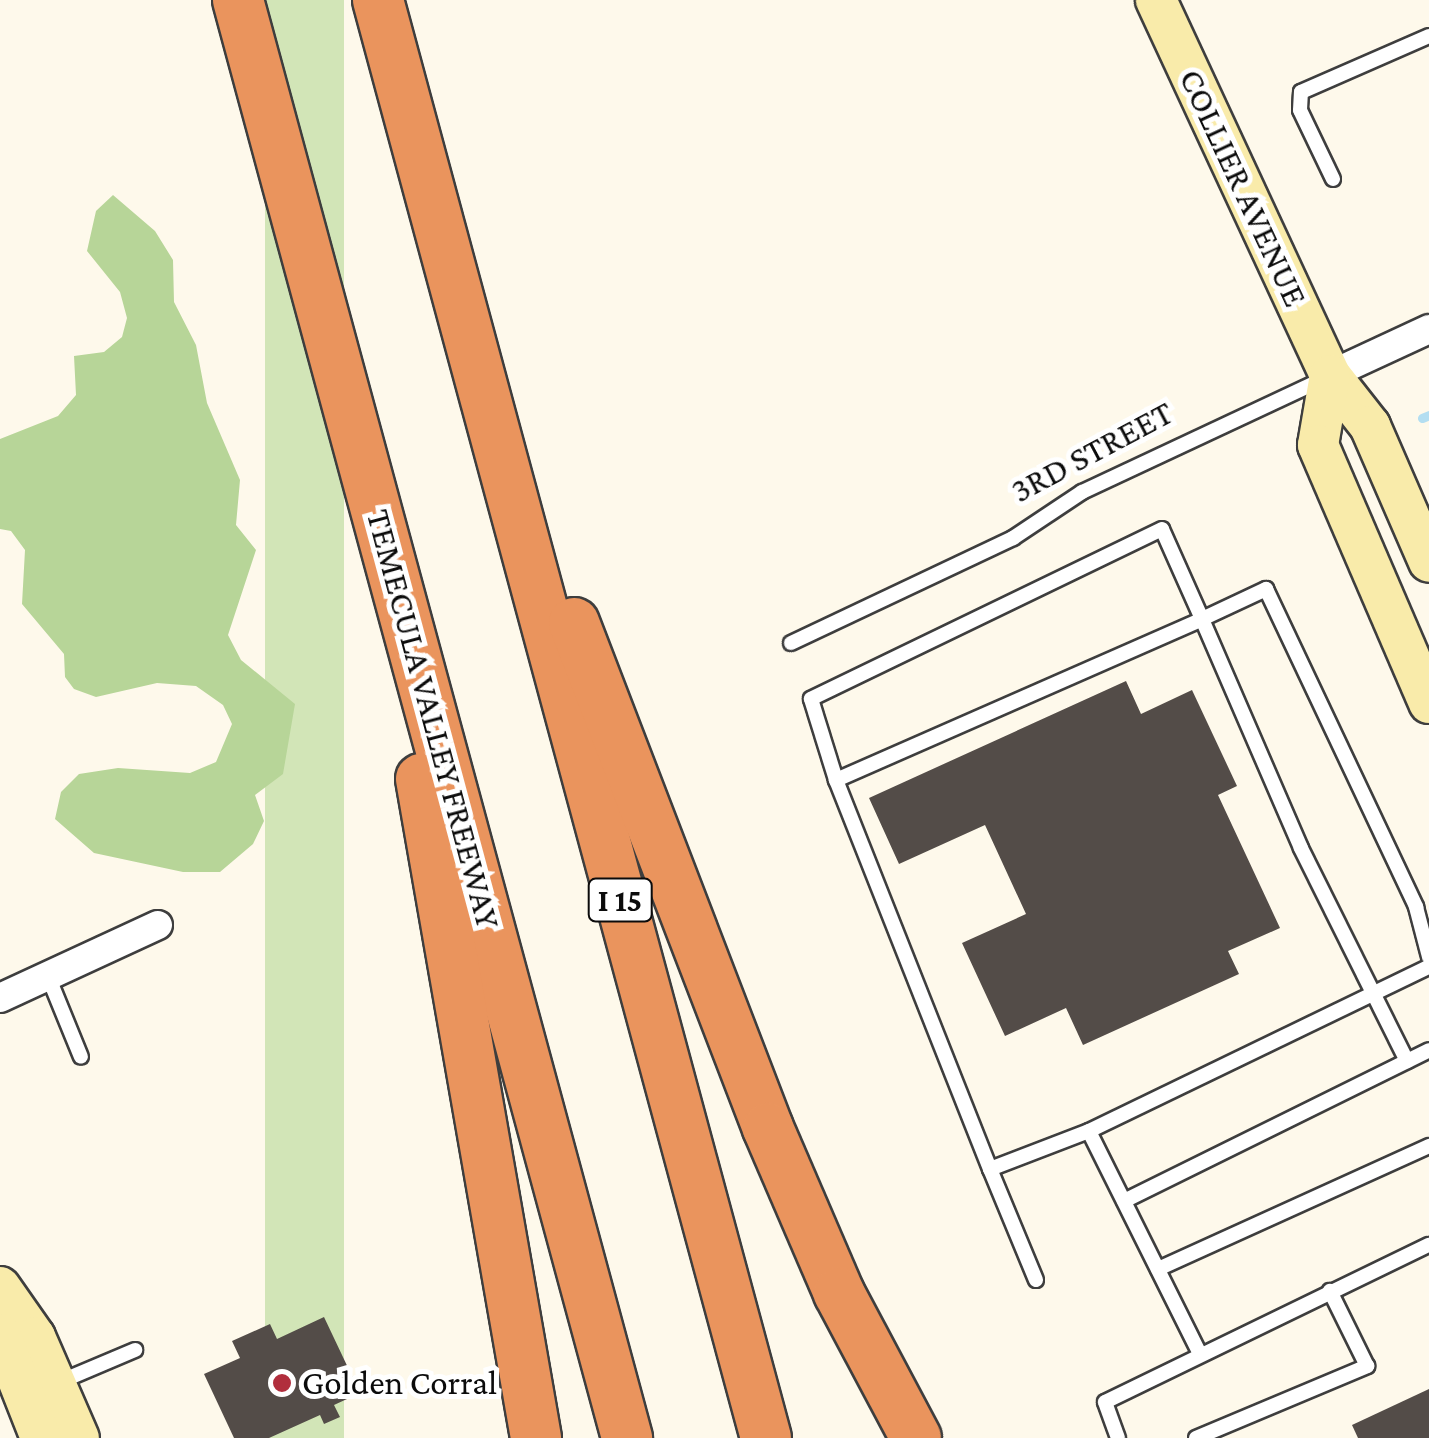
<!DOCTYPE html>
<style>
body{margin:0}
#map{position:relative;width:1429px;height:1438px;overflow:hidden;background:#fef9eb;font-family:"Crimson Pro",serif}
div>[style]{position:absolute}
.green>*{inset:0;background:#d2e5b7;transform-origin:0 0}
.forest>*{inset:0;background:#b7d598}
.stream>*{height:9px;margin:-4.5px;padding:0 4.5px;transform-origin:4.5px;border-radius:4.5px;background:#b3def1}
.building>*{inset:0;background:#534c48}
.roads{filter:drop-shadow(2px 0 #3e3e3e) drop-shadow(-2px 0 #3e3e3e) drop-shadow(0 2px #3e3e3e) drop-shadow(0 -2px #3e3e3e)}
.lane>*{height:14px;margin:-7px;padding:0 7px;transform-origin:7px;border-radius:7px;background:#fff}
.street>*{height:28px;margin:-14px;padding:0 14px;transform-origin:14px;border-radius:14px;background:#fff}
.secondary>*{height:40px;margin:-20px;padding:0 20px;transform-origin:20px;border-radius:20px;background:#f9ebaa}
.highway>*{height:50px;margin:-25px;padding:0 25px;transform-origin:25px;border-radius:25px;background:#ea945d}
.dots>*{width:28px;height:28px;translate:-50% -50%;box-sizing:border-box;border:5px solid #fff;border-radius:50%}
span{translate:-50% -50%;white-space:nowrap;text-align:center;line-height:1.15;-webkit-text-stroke:10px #fff;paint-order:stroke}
.shield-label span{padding:2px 8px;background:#fff;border:2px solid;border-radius:8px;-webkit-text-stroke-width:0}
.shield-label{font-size:32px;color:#0b0b0b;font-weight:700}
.street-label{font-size:35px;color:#0b0b0b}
.poi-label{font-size:35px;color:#0b0b0b}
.left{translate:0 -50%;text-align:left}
</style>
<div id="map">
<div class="green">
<div style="left:265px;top:0;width:79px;height:1490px"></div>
</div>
<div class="forest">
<div style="clip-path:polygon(113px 195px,155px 231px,173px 260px,174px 302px,196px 345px,207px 403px,240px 480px,236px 525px,256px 550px,228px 635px,241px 660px,295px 704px,283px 774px,255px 795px,264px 821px,253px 844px,220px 872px,183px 872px,94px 853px,55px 819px,61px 792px,79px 774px,118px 768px,190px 773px,216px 762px,232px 724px,223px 705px,196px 686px,157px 683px,96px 697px,74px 689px,65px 677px,64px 654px,22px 604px,25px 550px,11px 531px,0 529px,0 439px,58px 416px,76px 395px,74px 356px,104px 352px,122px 337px,127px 318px,120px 292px,87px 251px,96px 211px)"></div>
</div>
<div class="stream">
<div style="left:1422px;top:418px;width:8px;rotate:-23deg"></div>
</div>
<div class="building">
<div style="clip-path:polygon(1126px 681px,1141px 714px,1192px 690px,1237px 786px,1218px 795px,1280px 928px,1228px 951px,1239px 974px,1083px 1045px,1066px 1008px,1005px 1036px,962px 943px,1026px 914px,985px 825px,899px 864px,869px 798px)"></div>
<div style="clip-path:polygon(324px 1317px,360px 1393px,334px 1405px,340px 1417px,324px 1424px,320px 1415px,269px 1438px,234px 1438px,204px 1374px,240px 1358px,232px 1341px,270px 1324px,277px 1339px)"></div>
<div style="clip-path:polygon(1429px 1389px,1429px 1438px,1358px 1438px,1352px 1425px)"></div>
</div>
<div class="roads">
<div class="lane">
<div style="left:1333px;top:179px;width:76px;rotate:-115.6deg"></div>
<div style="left:1300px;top:110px;width:18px;rotate:-87deg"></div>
<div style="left:1301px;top:92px;width:140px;rotate:-23.6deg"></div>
<div style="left:791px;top:643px;width:246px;rotate:-25.3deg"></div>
<div style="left:1013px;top:538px;width:83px;rotate:-33.7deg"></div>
<div style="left:1082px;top:492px;width:268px;rotate:-25.1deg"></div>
<div style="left:836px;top:780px;width:400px;rotate:-23.7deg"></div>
<div style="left:1202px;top:619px;width:98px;rotate:-114deg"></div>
<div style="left:1162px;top:529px;width:390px;rotate:154.2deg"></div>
<div style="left:811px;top:699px;width:85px;rotate:72.8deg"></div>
<div style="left:836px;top:780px;width:418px;rotate:68.4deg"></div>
<div style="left:48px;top:976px;width:87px;rotate:67.8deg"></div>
<div style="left:1407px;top:1061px;width:238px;rotate:-116.5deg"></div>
<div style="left:1301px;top:848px;width:249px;rotate:-113.4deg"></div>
<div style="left:1202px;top:619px;width:71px;rotate:-25.1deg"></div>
<div style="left:1266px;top:589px;width:352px;rotate:64.7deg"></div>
<div style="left:1416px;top:907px;width:52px;rotate:75.4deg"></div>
<div style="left:1124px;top:1201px;width:340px;rotate:-26.3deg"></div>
<div style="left:1158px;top:1269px;width:298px;rotate:-24.4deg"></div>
<div style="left:1036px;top:1280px;width:120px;rotate:-112.5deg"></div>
<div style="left:990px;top:1169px;width:106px;rotate:-21deg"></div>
<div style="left:1200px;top:1354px;width:249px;rotate:-116.5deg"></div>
<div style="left:1089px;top:1131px;width:377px;rotate:-25.8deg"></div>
<div style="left:57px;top:1383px;width:85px;rotate:-22.9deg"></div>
<div style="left:1118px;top:1438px;width:38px;rotate:-110deg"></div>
<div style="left:1105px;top:1402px;width:360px;rotate:-25.9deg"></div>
<div style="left:1196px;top:1438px;width:186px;rotate:-22.8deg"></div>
<div style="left:1367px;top:1366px;width:84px;rotate:-116.3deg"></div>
</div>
<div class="street">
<div style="left:1330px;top:375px;width:109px;rotate:-24.9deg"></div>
<div style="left:0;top:998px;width:174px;rotate:-24.8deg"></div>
</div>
<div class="secondary">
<div style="left:1156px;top:0;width:413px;rotate:65.1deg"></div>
<div style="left:1330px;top:375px;width:65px;rotate:51.9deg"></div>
<div style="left:1370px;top:426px;width:148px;rotate:66.5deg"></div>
<div style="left:1330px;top:375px;width:71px;rotate:99.7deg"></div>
<div style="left:1318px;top:445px;width:281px;rotate:66.7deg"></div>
<div style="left:0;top:1287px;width:61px;rotate:55deg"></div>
<div style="left:35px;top:1337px;width:110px;rotate:66.5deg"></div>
<div style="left:0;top:1334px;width:112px;rotate:68.5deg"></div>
</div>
<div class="highway">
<div style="left:238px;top:0;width:1490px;rotate:74.86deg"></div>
<div style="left:378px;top:0;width:1489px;rotate:74.9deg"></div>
<div style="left:574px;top:623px;width:541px;rotate:68.99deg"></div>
<div style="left:768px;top:1128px;width:180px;rotate:66.7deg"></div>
<div style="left:839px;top:1293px;width:164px;rotate:62deg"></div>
<div style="left:421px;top:779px;width:669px;rotate:80.1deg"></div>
</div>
</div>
<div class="dots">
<div style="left:282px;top:1383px;background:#b12e3d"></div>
</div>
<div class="shield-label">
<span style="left:620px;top:900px">I 15</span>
</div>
<div class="street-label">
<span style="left:1243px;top:188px;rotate:65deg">COLLIER AVENUE</span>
<span style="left:1092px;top:452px;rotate:-28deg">3RD STREET</span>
<span style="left:433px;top:719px;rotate:75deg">TEMECULA VALLEY FREEWAY</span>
</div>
<div class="poi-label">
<span class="left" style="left:302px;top:1383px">Golden Corral</span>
</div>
</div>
